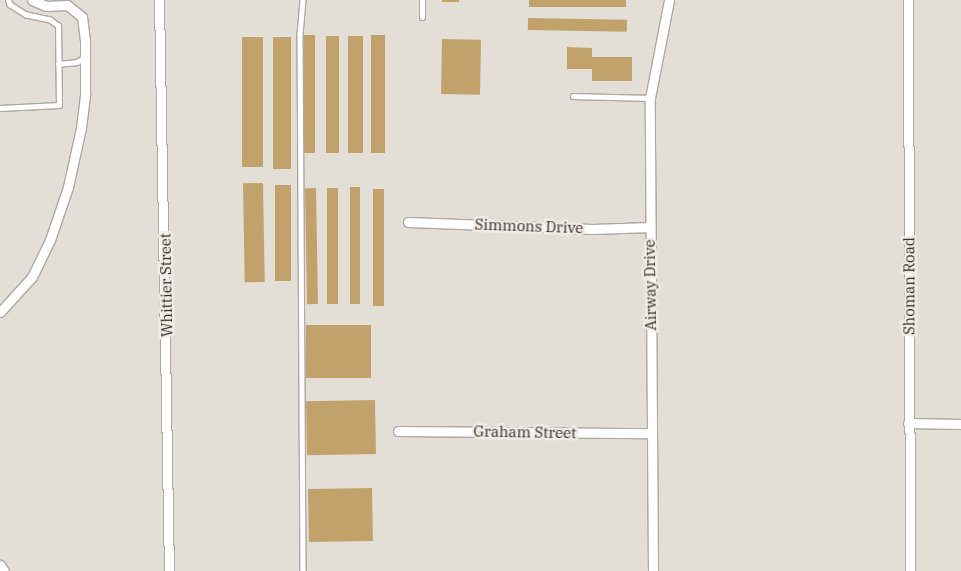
<!DOCTYPE html>
<style>
body{margin:0}
#map{position:relative;width:961px;height:571px;overflow:hidden;background:#e3ded6;font-family:"IBM Plex Serif",serif}
div>[style]{position:absolute}
.building>*{inset:0;background:#c2a26b;transform-origin:0 0}
.roads{filter:drop-shadow(1px 0 #ada8a1) drop-shadow(-1px 0 #ada8a1) drop-shadow(0 1px #ada8a1) drop-shadow(0 -1px #ada8a1)}
.lane>*{height:4.5px;margin:-2.25px;padding:0 2.25px;transform-origin:2.25px;border-radius:2.25px;background:#fff}
.street>*{height:9px;margin:-4.5px;padding:0 4.5px;transform-origin:4.5px;border-radius:4.5px;background:#fff}
span{translate:-50% -50%;white-space:nowrap;text-align:center;line-height:1.15;-webkit-text-stroke:5px #f0ebe3;paint-order:stroke}
.street-label{font-size:15px;color:#2f2d2a}
</style>
<div id="map">
<div class="building">
<div style="left:442px;top:0;width:17px;height:2px"></div>
<div style="left:529px;top:0;width:97px;height:7px"></div>
<div style="left:528px;top:18px;width:99px;height:12px;rotate:1deg"></div>
<div style="left:303px;top:35px;width:12px;height:118px"></div>
<div style="left:371px;top:35px;width:14px;height:118px"></div>
<div style="left:326px;top:36px;width:13px;height:117px"></div>
<div style="left:348px;top:36px;width:15px;height:117px"></div>
<div style="left:242px;top:37px;width:21px;height:130px"></div>
<div style="left:273px;top:37px;width:18px;height:132px"></div>
<div style="left:442px;top:39px;width:39px;height:55px;rotate:1deg"></div>
<div style="clip-path:polygon(567px 47px,592px 48px,592px 57px,632px 57px,632px 81px,592px 81px,592px 69px,567px 69px)"></div>
<div style="left:263px;top:183px;width:99px;height:20px;rotate:89deg"></div>
<div style="left:275px;top:185px;width:16px;height:96px"></div>
<div style="left:350px;top:187px;width:10px;height:117px"></div>
<div style="left:316px;top:188px;width:116px;height:11px;rotate:89deg"></div>
<div style="left:327px;top:188px;width:11px;height:116px"></div>
<div style="left:373px;top:189px;width:11px;height:117px"></div>
<div style="left:306px;top:325px;width:65px;height:53px"></div>
<div style="left:375px;top:400px;width:54px;height:69px;rotate:89deg"></div>
<div style="left:372px;top:488px;width:53px;height:64px;rotate:89deg"></div>
</div>
<div class="roads">
<div class="lane">
<div style="left:303px;top:0;width:34px;rotate:95deg"></div>
<div style="left:300px;top:34px;width:537px;rotate:89.68deg"></div>
<div style="left:422px;top:17px;width:17px;rotate:-90deg"></div>
<div style="left:58px;top:64px;width:19px;rotate:-6deg"></div>
<div style="left:77px;top:62px;width:9px;rotate:-32deg"></div>
<div style="left:573px;top:96px;width:77px;rotate:1.5deg"></div>
<div style="left:0;top:108px;width:59px;rotate:-2.9deg"></div>
<div style="left:59px;top:105px;width:79px;rotate:-90.7deg"></div>
<div style="left:58px;top:26px;width:10px;rotate:-143deg"></div>
<div style="left:50px;top:20px;width:25px;rotate:-168deg"></div>
<div style="left:26px;top:15px;width:19px;rotate:-148deg"></div>
<div style="left:10px;top:5px;width:5px;rotate:-112deg"></div>
</div>
<div class="street">
<div style="left:159px;top:0;width:571px;rotate:89deg"></div>
<div style="left:908px;top:0;width:571px;rotate:89.8deg"></div>
<div style="left:408px;top:222px;width:185px;rotate:2.2deg"></div>
<div style="left:593px;top:229px;width:57px;rotate:-2deg"></div>
<div style="left:0;top:312px;width:47px;rotate:-47.6deg"></div>
<div style="left:32px;top:277px;width:41px;rotate:-64.1deg"></div>
<div style="left:50px;top:240px;width:56px;rotate:-71.2deg"></div>
<div style="left:68px;top:187px;width:60px;rotate:-77.6deg"></div>
<div style="left:81px;top:128px;width:35px;rotate:-83deg"></div>
<div style="left:85px;top:93px;width:52px;rotate:-90deg"></div>
<div style="left:85px;top:41px;width:24px;rotate:-97deg"></div>
<div style="left:82px;top:17px;width:19px;rotate:-141deg"></div>
<div style="left:67px;top:5px;width:21px;rotate:177deg"></div>
<div style="left:46px;top:6px;width:15px;rotate:-157deg"></div>
<div style="left:908px;top:423px;width:53px;rotate:1.1deg"></div>
<div style="left:398px;top:431px;width:254px;rotate:0.5deg"></div>
<div style="left:0;top:565px;width:7px;rotate:56deg"></div>
<div style="left:653px;top:571px;width:473px;rotate:-90.4deg"></div>
<div style="left:650px;top:98px;width:100px;rotate:-79deg"></div>
</div>
</div>
<div class="street-label">
<span style="left:529px;top:226px;rotate:2deg">Simmons Drive</span>
<span style="left:166px;top:285px;rotate:-91deg">Whittier Street</span>
<span style="left:650px;top:285px;rotate:-91deg">Airway Drive</span>
<span style="left:909px;top:286px;rotate:-90deg">Shoman Road</span>
<span style="left:525px;top:432px;rotate:1deg">Graham Street</span>
</div>
</div>
